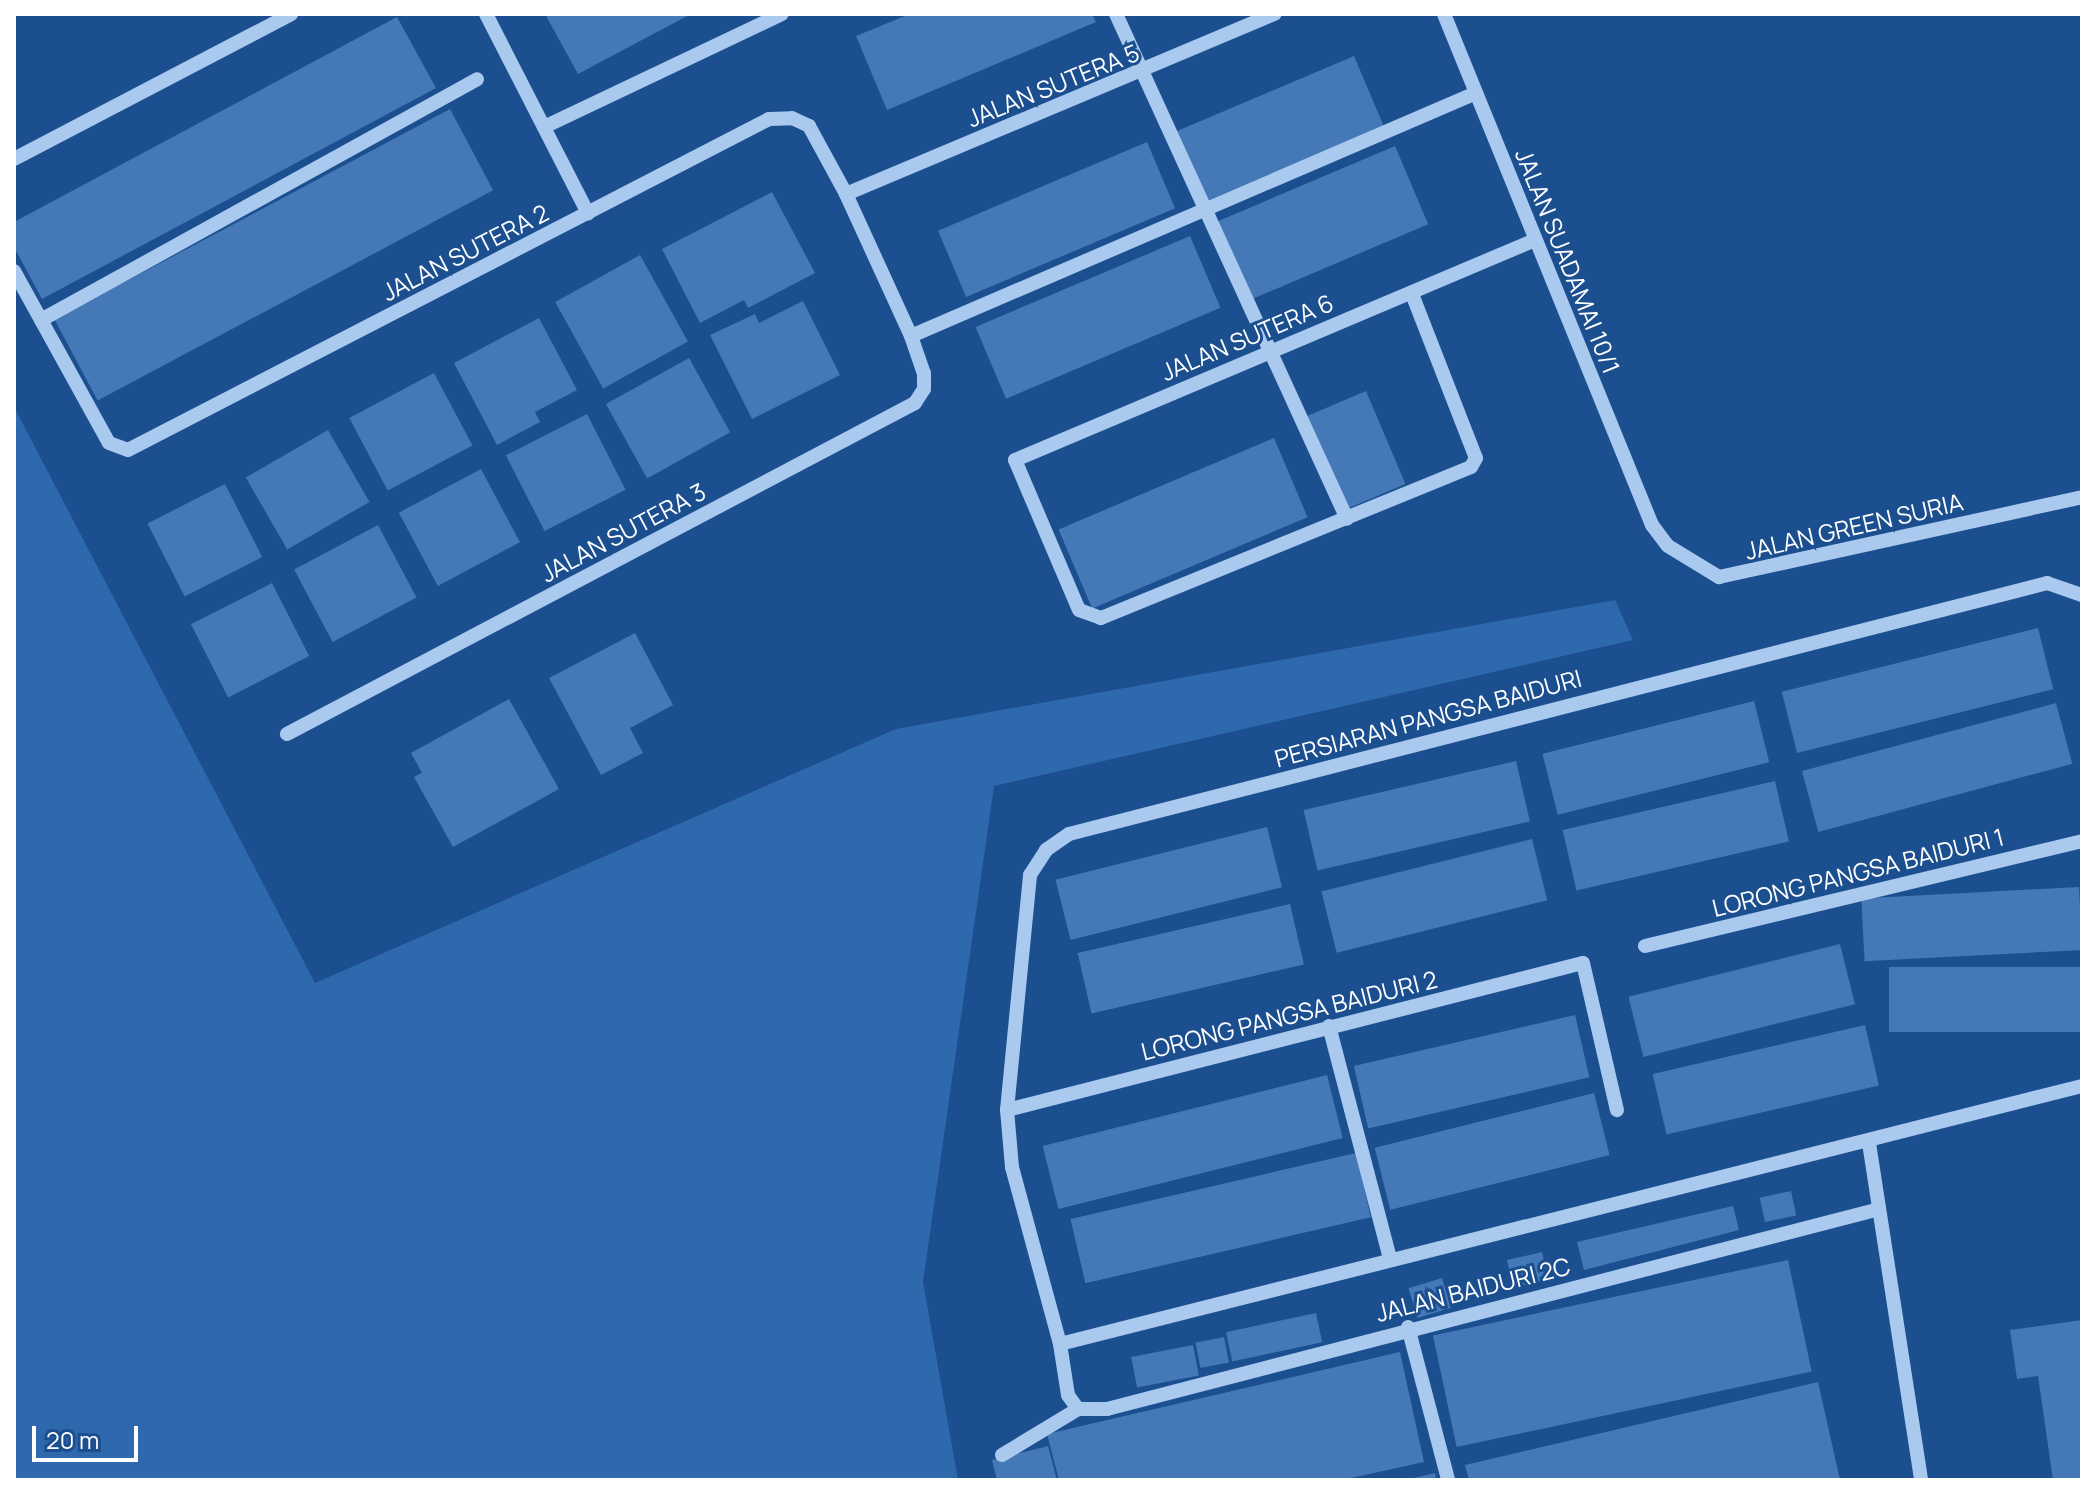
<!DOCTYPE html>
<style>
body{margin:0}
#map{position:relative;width:2096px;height:1494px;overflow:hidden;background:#1b4f8f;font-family:Manrope,sans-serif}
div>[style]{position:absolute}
.green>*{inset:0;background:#2e69ad}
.building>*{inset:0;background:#4478b7;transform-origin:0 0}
.minor>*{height:14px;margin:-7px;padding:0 7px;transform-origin:7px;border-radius:7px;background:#a9c9ee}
span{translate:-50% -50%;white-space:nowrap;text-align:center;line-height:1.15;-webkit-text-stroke:6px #1b4f8f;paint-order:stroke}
.street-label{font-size:24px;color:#fff}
.frame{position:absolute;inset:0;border:16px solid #fff;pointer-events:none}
.scale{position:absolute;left:32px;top:1426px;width:106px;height:36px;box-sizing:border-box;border:4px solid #fff;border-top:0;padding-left:10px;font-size:24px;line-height:28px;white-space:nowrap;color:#fff;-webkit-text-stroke:6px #1b4f8f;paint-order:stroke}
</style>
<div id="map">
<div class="green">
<div style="clip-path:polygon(14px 407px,315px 983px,896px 729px,1615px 600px,1633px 640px,994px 786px,923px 1282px,958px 1480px,14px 1480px)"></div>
</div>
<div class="building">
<div style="clip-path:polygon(545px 14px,691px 14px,578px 74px)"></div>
<div style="clip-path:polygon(910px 14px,1092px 14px,1096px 22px,887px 110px,856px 36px)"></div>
<div style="clip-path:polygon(397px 17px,436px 88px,42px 299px,14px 247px,14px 222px)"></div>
<div style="left:1354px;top:56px;width:76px;height:194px;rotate:67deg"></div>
<div style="left:450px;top:109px;width:92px;height:448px;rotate:62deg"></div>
<div style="left:1147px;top:142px;width:72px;height:227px;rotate:67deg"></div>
<div style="left:1395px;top:146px;width:85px;height:193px;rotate:67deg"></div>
<div style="clip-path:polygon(772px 192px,815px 273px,748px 308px,744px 300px,700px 323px,662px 249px)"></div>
<div style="left:1190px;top:236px;width:78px;height:233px;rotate:67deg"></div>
<div style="left:640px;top:255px;width:99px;height:97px;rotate:61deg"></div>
<div style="clip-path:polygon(803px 301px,840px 375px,752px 419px,710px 335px,755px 314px,759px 323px)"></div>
<div style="clip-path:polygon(539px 318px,577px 390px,535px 412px,540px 422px,497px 445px,454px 363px)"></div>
<div style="left:689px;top:358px;width:85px;height:95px;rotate:61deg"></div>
<div style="left:434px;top:373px;width:82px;height:96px;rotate:62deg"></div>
<div style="left:1366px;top:391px;width:101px;height:69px;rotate:67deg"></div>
<div style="left:587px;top:414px;width:85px;height:91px;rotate:63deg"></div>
<div style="left:328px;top:430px;width:83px;height:95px;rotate:60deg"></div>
<div style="left:1274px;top:438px;width:86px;height:234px;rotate:67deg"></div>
<div style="left:481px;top:469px;width:83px;height:93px;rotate:62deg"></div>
<div style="left:225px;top:484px;width:82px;height:87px;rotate:63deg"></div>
<div style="left:378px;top:525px;width:82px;height:95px;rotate:62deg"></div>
<div style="left:272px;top:583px;width:82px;height:91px;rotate:63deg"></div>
<div style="left:2038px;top:628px;width:63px;height:264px;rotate:76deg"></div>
<div style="clip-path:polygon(635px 633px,673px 705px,630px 728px,643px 753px,601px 775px,549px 678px)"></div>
<div style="clip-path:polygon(509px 699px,559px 789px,453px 847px,414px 777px,422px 773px,411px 753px)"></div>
<div style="left:1754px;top:701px;width:63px;height:218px;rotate:76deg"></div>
<div style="left:2056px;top:703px;width:63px;height:263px;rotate:75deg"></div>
<div style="left:1516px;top:761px;width:62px;height:218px;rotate:77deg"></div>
<div style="left:1775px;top:781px;width:62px;height:218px;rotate:77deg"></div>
<div style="left:1267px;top:827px;width:62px;height:218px;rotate:76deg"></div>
<div style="left:1532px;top:839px;width:63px;height:217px;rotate:76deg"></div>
<div style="left:2079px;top:887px;width:63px;height:218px;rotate:87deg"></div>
<div style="left:1290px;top:904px;width:62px;height:218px;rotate:77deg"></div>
<div style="left:1840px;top:944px;width:62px;height:218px;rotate:76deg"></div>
<div style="left:2082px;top:967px;width:65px;height:193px;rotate:90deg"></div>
<div style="left:1575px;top:1015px;width:64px;height:227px;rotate:77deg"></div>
<div style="left:1865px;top:1025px;width:62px;height:218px;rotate:77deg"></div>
<div style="left:1327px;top:1075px;width:65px;height:293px;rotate:76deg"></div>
<div style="left:1594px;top:1093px;width:64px;height:226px;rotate:76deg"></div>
<div style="left:1356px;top:1153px;width:66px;height:293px;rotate:77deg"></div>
<div style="left:1791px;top:1191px;width:25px;height:32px;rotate:78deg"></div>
<div style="clip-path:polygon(1733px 1206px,1739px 1230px,1584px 1270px,1577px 1242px)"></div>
<div style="left:1542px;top:1252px;width:28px;height:36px;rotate:77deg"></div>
<div style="left:1788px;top:1260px;width:114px;height:363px;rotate:78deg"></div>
<div style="left:1442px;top:1278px;width:31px;height:35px;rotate:73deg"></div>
<div style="left:1316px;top:1313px;width:30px;height:92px;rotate:78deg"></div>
<div style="clip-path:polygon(2082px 1320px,2082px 1480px,2053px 1480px,2038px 1376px,2017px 1379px,2010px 1330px)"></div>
<div style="left:1224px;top:1337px;width:26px;height:29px;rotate:79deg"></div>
<div style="left:1193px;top:1345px;width:31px;height:63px;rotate:79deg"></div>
<div style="clip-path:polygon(1400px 1352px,1424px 1462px,1342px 1480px,1059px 1480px,1047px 1434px)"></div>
<div style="clip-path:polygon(1818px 1382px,1840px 1480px,1469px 1480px,1465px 1465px)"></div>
<div style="clip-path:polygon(1048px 1446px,1057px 1480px,997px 1480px,992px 1460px)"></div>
<div style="clip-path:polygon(1435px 1473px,1436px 1480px,1409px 1480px,1409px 1479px)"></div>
</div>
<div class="minor">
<div style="left:486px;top:14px;width:224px;rotate:62.9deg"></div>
<div style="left:1116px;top:14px;width:555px;rotate:65.42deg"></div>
<div style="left:1444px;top:14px;width:552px;rotate:67.85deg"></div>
<div style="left:1652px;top:525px;width:26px;rotate:53deg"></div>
<div style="left:1668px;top:546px;width:60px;rotate:31.3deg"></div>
<div style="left:1719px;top:577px;width:372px;rotate:-12.4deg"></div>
<div style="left:544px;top:127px;width:263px;rotate:-25.4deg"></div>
<div style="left:14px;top:159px;width:313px;rotate:-27.6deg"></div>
<div style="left:846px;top:194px;width:465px;rotate:-22.8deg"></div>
<div style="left:14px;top:271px;width:196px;rotate:61.1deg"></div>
<div style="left:109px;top:443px;width:20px;rotate:20deg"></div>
<div style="left:128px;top:450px;width:721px;rotate:-27.31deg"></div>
<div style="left:769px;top:119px;width:23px;rotate:-2deg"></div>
<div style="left:792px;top:118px;width:19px;rotate:25deg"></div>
<div style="left:809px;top:126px;width:77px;rotate:61.4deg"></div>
<div style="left:846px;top:194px;width:156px;rotate:65.4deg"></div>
<div style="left:911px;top:336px;width:39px;rotate:71deg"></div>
<div style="left:924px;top:373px;width:16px;rotate:90deg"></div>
<div style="left:924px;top:389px;width:17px;rotate:123deg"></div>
<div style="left:915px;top:403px;width:710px;rotate:152.21deg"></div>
<div style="left:1412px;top:294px;width:176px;rotate:68.7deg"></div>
<div style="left:1476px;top:458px;width:10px;rotate:119deg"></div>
<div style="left:1471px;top:467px;width:400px;rotate:157.8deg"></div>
<div style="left:1101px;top:618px;width:23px;rotate:-160deg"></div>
<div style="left:1079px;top:610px;width:163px;rotate:-113.1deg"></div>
<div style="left:1015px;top:460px;width:565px;rotate:-22.93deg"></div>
<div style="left:41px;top:320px;width:498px;rotate:-28.9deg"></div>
<div style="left:911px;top:336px;width:615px;rotate:-23.27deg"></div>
<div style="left:1645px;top:946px;width:449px;rotate:-13.5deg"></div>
<div style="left:1329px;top:1026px;width:240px;rotate:75.3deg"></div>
<div style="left:1007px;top:1110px;width:594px;rotate:-14.32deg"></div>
<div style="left:1583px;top:963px;width:151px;rotate:77deg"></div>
<div style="left:1869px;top:1143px;width:341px;rotate:81.2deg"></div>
<div style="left:1408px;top:1327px;width:158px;rotate:75.3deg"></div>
<div style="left:1060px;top:1344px;width:1054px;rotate:-14.17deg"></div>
<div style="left:1078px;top:1409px;width:17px;rotate:-126deg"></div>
<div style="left:1068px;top:1395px;width:52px;rotate:-98.9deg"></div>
<div style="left:1060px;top:1344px;width:183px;rotate:-105.2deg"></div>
<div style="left:1012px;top:1167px;width:57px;rotate:-95deg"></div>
<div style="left:1007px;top:1110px;width:236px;rotate:-84.4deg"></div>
<div style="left:1030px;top:875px;width:30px;rotate:-57deg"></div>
<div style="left:1046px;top:850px;width:28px;rotate:-35deg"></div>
<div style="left:1069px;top:834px;width:1010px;rotate:-14.39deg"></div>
<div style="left:2047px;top:583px;width:37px;rotate:19deg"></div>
<div style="left:1078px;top:1409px;width:29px"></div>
<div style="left:1107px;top:1409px;width:797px;rotate:-14.52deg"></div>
<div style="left:1002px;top:1455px;width:89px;rotate:-31.2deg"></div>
</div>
<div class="street-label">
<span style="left:1053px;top:85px;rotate:-22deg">JALAN SUTERA 5</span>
<span style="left:465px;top:252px;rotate:-27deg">JALAN SUTERA 2</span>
<span style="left:1568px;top:261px;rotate:68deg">JALAN SUADAMAI 10/1</span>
<span style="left:1247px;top:337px;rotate:-23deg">JALAN SUTERA 6</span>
<span style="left:1854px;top:526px;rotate:-13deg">JALAN GREEN SURIA</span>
<span style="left:623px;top:532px;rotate:-28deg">JALAN SUTERA 3</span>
<span style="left:1428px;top:718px;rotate:-15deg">PERSIARAN PANGSA BAIDURI</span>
<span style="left:1858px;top:872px;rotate:-14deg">LORONG PANGSA BAIDURI 1</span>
<span style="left:1289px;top:1015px;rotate:-14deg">LORONG PANGSA BAIDURI 2</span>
<span style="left:1473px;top:1289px;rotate:-14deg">JALAN BAIDURI 2C</span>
</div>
<div class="frame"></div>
<div class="scale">20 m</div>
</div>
